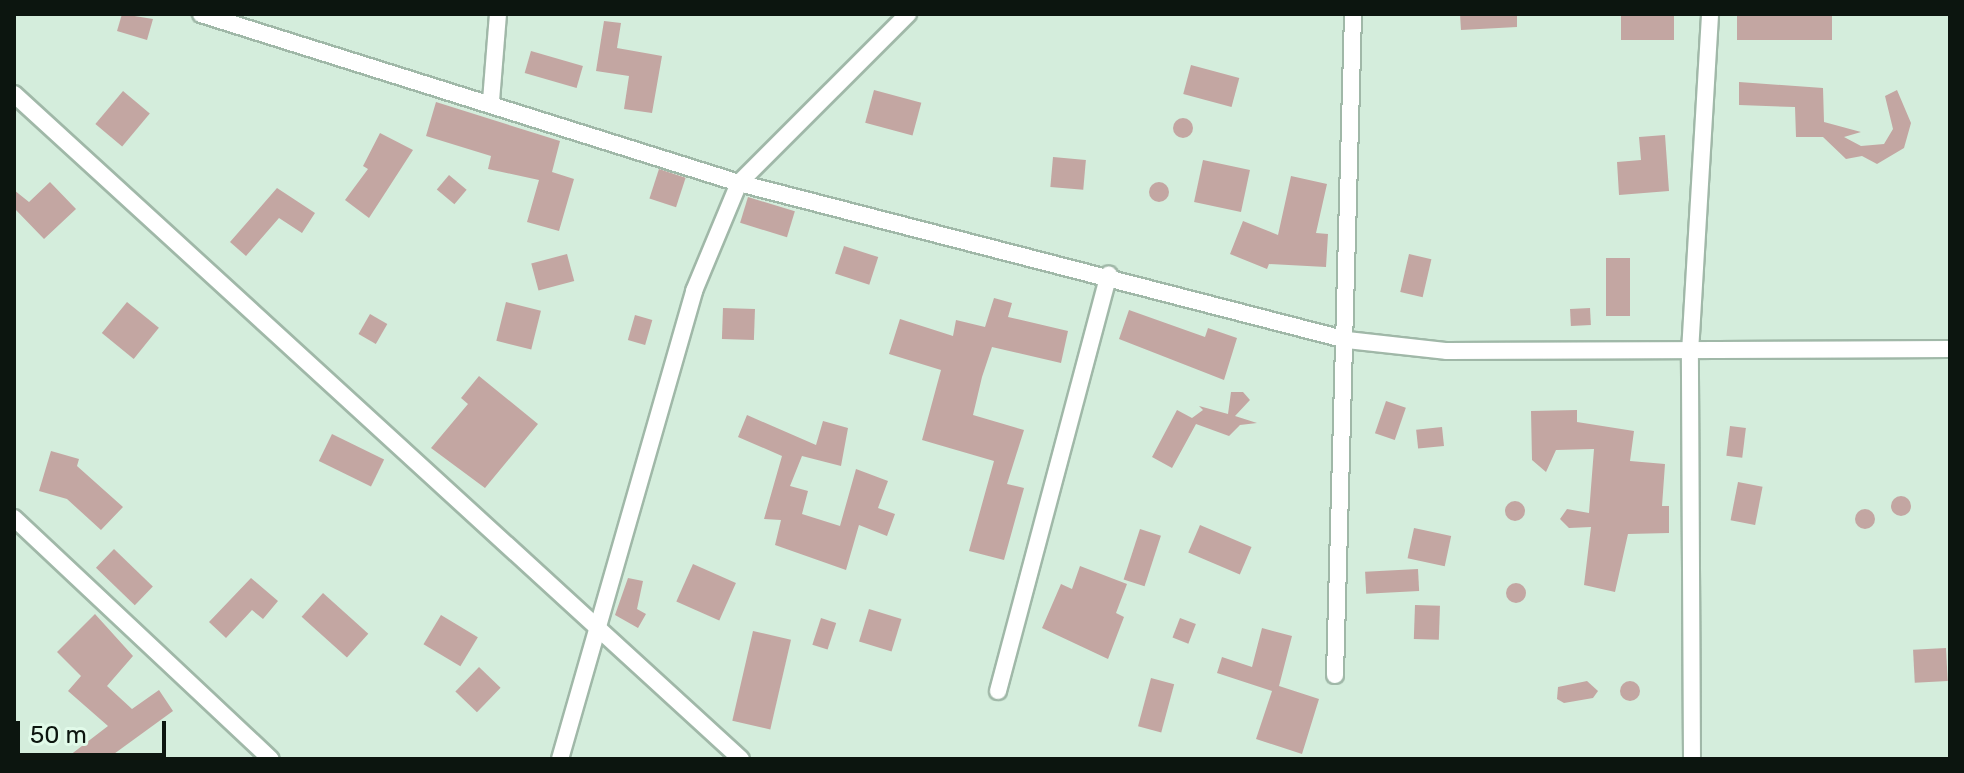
<!DOCTYPE html>
<style>
body{margin:0}
#map{position:relative;width:1964px;height:773px;overflow:hidden;background:#d4eddc;font-family:Rubik,sans-serif}
div>[style]{position:absolute}
.building>*{inset:0;background:#c3a6a2;transform-origin:0 0}
.round{border-radius:50%}
.roads{filter:drop-shadow(2px 0 #a0b8a8) drop-shadow(-2px 0 #a0b8a8) drop-shadow(0 2px #a0b8a8) drop-shadow(0 -2px #a0b8a8)}
.minor>*{height:16px;margin:-8px;padding:0 8px;transform-origin:8px;border-radius:8px;background:#fff}
span{translate:-50% -50%;white-space:nowrap;text-align:center;line-height:1.15;-webkit-text-stroke:6px #e1fae9;paint-order:stroke}
.frame{position:absolute;inset:0;border:16px solid #0c150f;pointer-events:none}
.scale{position:absolute;left:16px;top:721px;width:150px;height:36px;box-sizing:border-box;border:4px solid #0c150f;border-top:0;padding-left:10px;font-size:24px;line-height:28px;white-space:nowrap;color:#0c150f;-webkit-text-stroke:6px #e1fae9;paint-order:stroke}
</style>
<div id="map">
<div class="building">
<div style="clip-path:polygon(122px 14px,153px 19px,147px 40px,117px 31px)"></div>
<div style="clip-path:polygon(1460px 14px,1517px 14px,1517px 27px,1461px 30px)"></div>
<div style="left:1621px;top:14px;width:53px;height:26px"></div>
<div style="left:1737px;top:14px;width:95px;height:26px"></div>
<div style="clip-path:polygon(604px 21px,621px 23px,617px 48px,662px 56px,652px 113px,624px 109px,629px 76px,596px 71px)"></div>
<div style="left:531px;top:51px;width:54px;height:23px;rotate:16deg"></div>
<div style="left:1191px;top:65px;width:50px;height:30px;rotate:15deg"></div>
<div style="clip-path:polygon(1739px 82px,1823px 88px,1824px 122px,1861px 132px,1844px 137px,1861px 146px,1884px 144px,1893px 129px,1885px 96px,1897px 90px,1911px 123px,1904px 148px,1877px 164px,1862px 156px,1846px 159px,1823px 137px,1796px 137px,1795px 107px,1739px 105px)"></div>
<div style="left:874px;top:90px;width:49px;height:34px;rotate:15deg"></div>
<div style="left:123px;top:91px;width:35px;height:43px;rotate:40deg"></div>
<div style="clip-path:polygon(436px 102px,560px 141px,552px 172px,574px 179px,559px 231px,527px 222px,539px 180px,488px 169px,491px 156px,426px 136px)"></div>
<div class="round" style="left:1173px;top:118px;width:20px;height:20px"></div>
<div style="clip-path:polygon(380px 133px,413px 150px,369px 218px,345px 200px,368px 169px,363px 166px)"></div>
<div style="clip-path:polygon(1665px 135px,1669px 191px,1619px 195px,1617px 162px,1641px 160px,1639px 137px)"></div>
<div style="left:1053px;top:157px;width:33px;height:30px;rotate:5deg"></div>
<div style="left:1203px;top:160px;width:48px;height:43px;rotate:12deg"></div>
<div style="left:659px;top:169px;width:28px;height:31px;rotate:18deg"></div>
<div style="left:449px;top:175px;width:23px;height:19px;rotate:40deg"></div>
<div style="clip-path:polygon(1291px 176px,1327px 184px,1316px 233px,1328px 234px,1326px 267px,1269px 264px,1267px 269px,1230px 254px,1243px 221px,1278px 235px)"></div>
<div style="clip-path:polygon(50px 182px,76px 209px,44px 239px,14px 208px,14px 190px,29px 202px)"></div>
<div class="round" style="left:1149px;top:182px;width:20px;height:20px"></div>
<div style="clip-path:polygon(277px 188px,315px 213px,302px 233px,279px 218px,246px 256px,230px 242px)"></div>
<div style="left:748px;top:197px;width:49px;height:27px;rotate:17deg"></div>
<div style="left:844px;top:246px;width:36px;height:29px;rotate:18deg"></div>
<div style="left:567px;top:254px;width:28px;height:37px;rotate:75deg"></div>
<div style="left:1409px;top:254px;width:23px;height:39px;rotate:13deg"></div>
<div style="left:1606px;top:258px;width:24px;height:58px"></div>
<div style="clip-path:polygon(994px 298px,1012px 303px,1008px 317px,1068px 331px,1061px 363px,992px 347px,982px 377px,973px 415px,1024px 430px,1007px 484px,1024px 488px,1004px 560px,969px 551px,994px 461px,922px 440px,941px 370px,889px 354px,900px 319px,953px 336px,956px 320px,985px 327px)"></div>
<div style="left:127px;top:302px;width:41px;height:40px;rotate:39deg"></div>
<div style="left:506px;top:302px;width:36px;height:40px;rotate:14deg"></div>
<div style="left:723px;top:308px;width:32px;height:31px;rotate:2deg"></div>
<div style="left:1590px;top:308px;width:17px;height:20px;rotate:87deg"></div>
<div style="clip-path:polygon(1129px 310px,1205px 337px,1208px 328px,1237px 338px,1224px 380px,1119px 339px)"></div>
<div style="left:370px;top:314px;width:20px;height:23px;rotate:30deg"></div>
<div style="left:635px;top:315px;width:18px;height:26px;rotate:16deg"></div>
<div style="clip-path:polygon(479px 376px,538px 424px,485px 488px,431px 448px,468px 404px,461px 398px)"></div>
<div style="clip-path:polygon(1231px 392px,1243px 392px,1250px 400px,1235px 416px,1257px 423px,1240px 425px,1229px 436px,1196px 424px,1172px 468px,1152px 457px,1177px 410px,1192px 418px,1203px 410px,1199px 406px,1228px 414px)"></div>
<div style="left:1386px;top:401px;width:21px;height:34px;rotate:19deg"></div>
<div style="clip-path:polygon(1577px 410px,1577px 422px,1634px 431px,1630px 461px,1665px 464px,1662px 506px,1669px 506px,1669px 533px,1628px 534px,1615px 592px,1584px 585px,1591px 527px,1569px 528px,1560px 519px,1567px 509px,1589px 513px,1594px 449px,1556px 450px,1546px 472px,1532px 460px,1531px 411px)"></div>
<div style="clip-path:polygon(747px 415px,816px 445px,823px 421px,848px 428px,841px 466px,802px 456px,790px 486px,808px 491px,802px 514px,840px 526px,856px 469px,888px 481px,878px 508px,895px 514px,887px 536px,859px 525px,846px 570px,775px 545px,781px 520px,764px 519px,782px 456px,738px 437px)"></div>
<div style="left:1730px;top:426px;width:16px;height:30px;rotate:7deg"></div>
<div style="left:1442px;top:427px;width:19px;height:26px;rotate:84deg"></div>
<div style="left:332px;top:434px;width:58px;height:30px;rotate:26deg"></div>
<div style="clip-path:polygon(51px 451px,79px 459px,77px 466px,123px 507px,101px 530px,67px 499px,39px 491px)"></div>
<div style="left:1738px;top:482px;width:25px;height:39px;rotate:11deg"></div>
<div class="round" style="left:1891px;top:496px;width:20px;height:20px"></div>
<div class="round" style="left:1505px;top:501px;width:20px;height:20px"></div>
<div class="round" style="left:1855px;top:509px;width:20px;height:20px"></div>
<div style="left:1200px;top:525px;width:56px;height:30px;rotate:23deg"></div>
<div style="left:1414px;top:528px;width:38px;height:31px;rotate:12deg"></div>
<div style="left:1140px;top:529px;width:22px;height:53px;rotate:18deg"></div>
<div style="left:114px;top:549px;width:54px;height:26px;rotate:44deg"></div>
<div style="left:693px;top:564px;width:47px;height:41px;rotate:24deg"></div>
<div style="clip-path:polygon(1080px 566px,1127px 584px,1116px 613px,1124px 617px,1108px 659px,1042px 628px,1061px 584px,1072px 589px)"></div>
<div style="left:1418px;top:569px;width:22px;height:53px;rotate:87deg"></div>
<div style="clip-path:polygon(251px 578px,278px 601px,263px 619px,252px 610px,226px 638px,209px 622px)"></div>
<div style="clip-path:polygon(628px 578px,643px 581px,637px 609px,646px 614px,638px 628px,615px 615px)"></div>
<div class="round" style="left:1506px;top:583px;width:20px;height:20px"></div>
<div style="left:323px;top:593px;width:61px;height:32px;rotate:42deg"></div>
<div style="left:1415px;top:605px;width:25px;height:34px;rotate:2deg"></div>
<div style="left:869px;top:609px;width:34px;height:34px;rotate:17deg"></div>
<div style="clip-path:polygon(95px 614px,133px 656px,107px 686px,132px 709px,159px 690px,173px 711px,107px 759px,65px 759px,108px 726px,68px 691px,81px 676px,57px 652px)"></div>
<div style="left:441px;top:615px;width:43px;height:34px;rotate:31deg"></div>
<div style="left:821px;top:618px;width:16px;height:28px;rotate:18deg"></div>
<div style="left:1180px;top:618px;width:17px;height:21px;rotate:21deg"></div>
<div style="clip-path:polygon(1262px 628px,1292px 636px,1279px 686px,1319px 699px,1302px 754px,1256px 739px,1272px 691px,1217px 673px,1222px 657px,1252px 667px)"></div>
<div style="left:753px;top:631px;width:39px;height:92px;rotate:13deg"></div>
<div style="left:1946px;top:648px;width:33px;height:33px;rotate:87deg"></div>
<div style="left:479px;top:667px;width:30px;height:34px;rotate:44deg"></div>
<div style="left:1151px;top:678px;width:24px;height:50px;rotate:15deg"></div>
<div style="clip-path:polygon(1587px 681px,1598px 691px,1593px 698px,1564px 703px,1557px 699px,1558px 687px)"></div>
<div class="round" style="left:1620px;top:681px;width:20px;height:20px"></div>
</div>
<div class="roads">
<div class="minor">
<div style="left:201px;top:14px;width:564px;rotate:17.44deg"></div>
<div style="left:739px;top:183px;width:628px;rotate:14.48deg"></div>
<div style="left:1347px;top:340px;width:101px;rotate:6.3deg"></div>
<div style="left:1447px;top:351px;width:503px;rotate:-0.23deg"></div>
<div style="left:14px;top:94px;width:985px;rotate:42.45deg"></div>
<div style="left:491px;top:101px;width:87px;rotate:-85.4deg"></div>
<div style="left:14px;top:518px;width:352px;rotate:43.2deg"></div>
<div style="left:1335px;top:675px;width:661px;rotate:-88.44deg"></div>
<div style="left:998px;top:691px;width:431px;rotate:-75.1deg"></div>
<div style="left:560px;top:759px;width:487px;rotate:-74deg"></div>
<div style="left:694px;top:291px;width:117px;rotate:-67.4deg"></div>
<div style="left:739px;top:183px;width:239px;rotate:-45deg"></div>
<div style="left:1692px;top:759px;width:407px;rotate:-90.3deg"></div>
<div style="left:1690px;top:352px;width:339px;rotate:-86.6deg"></div>
</div>
</div>
<div class="frame"></div>
<div class="scale">50 m</div>
</div>
